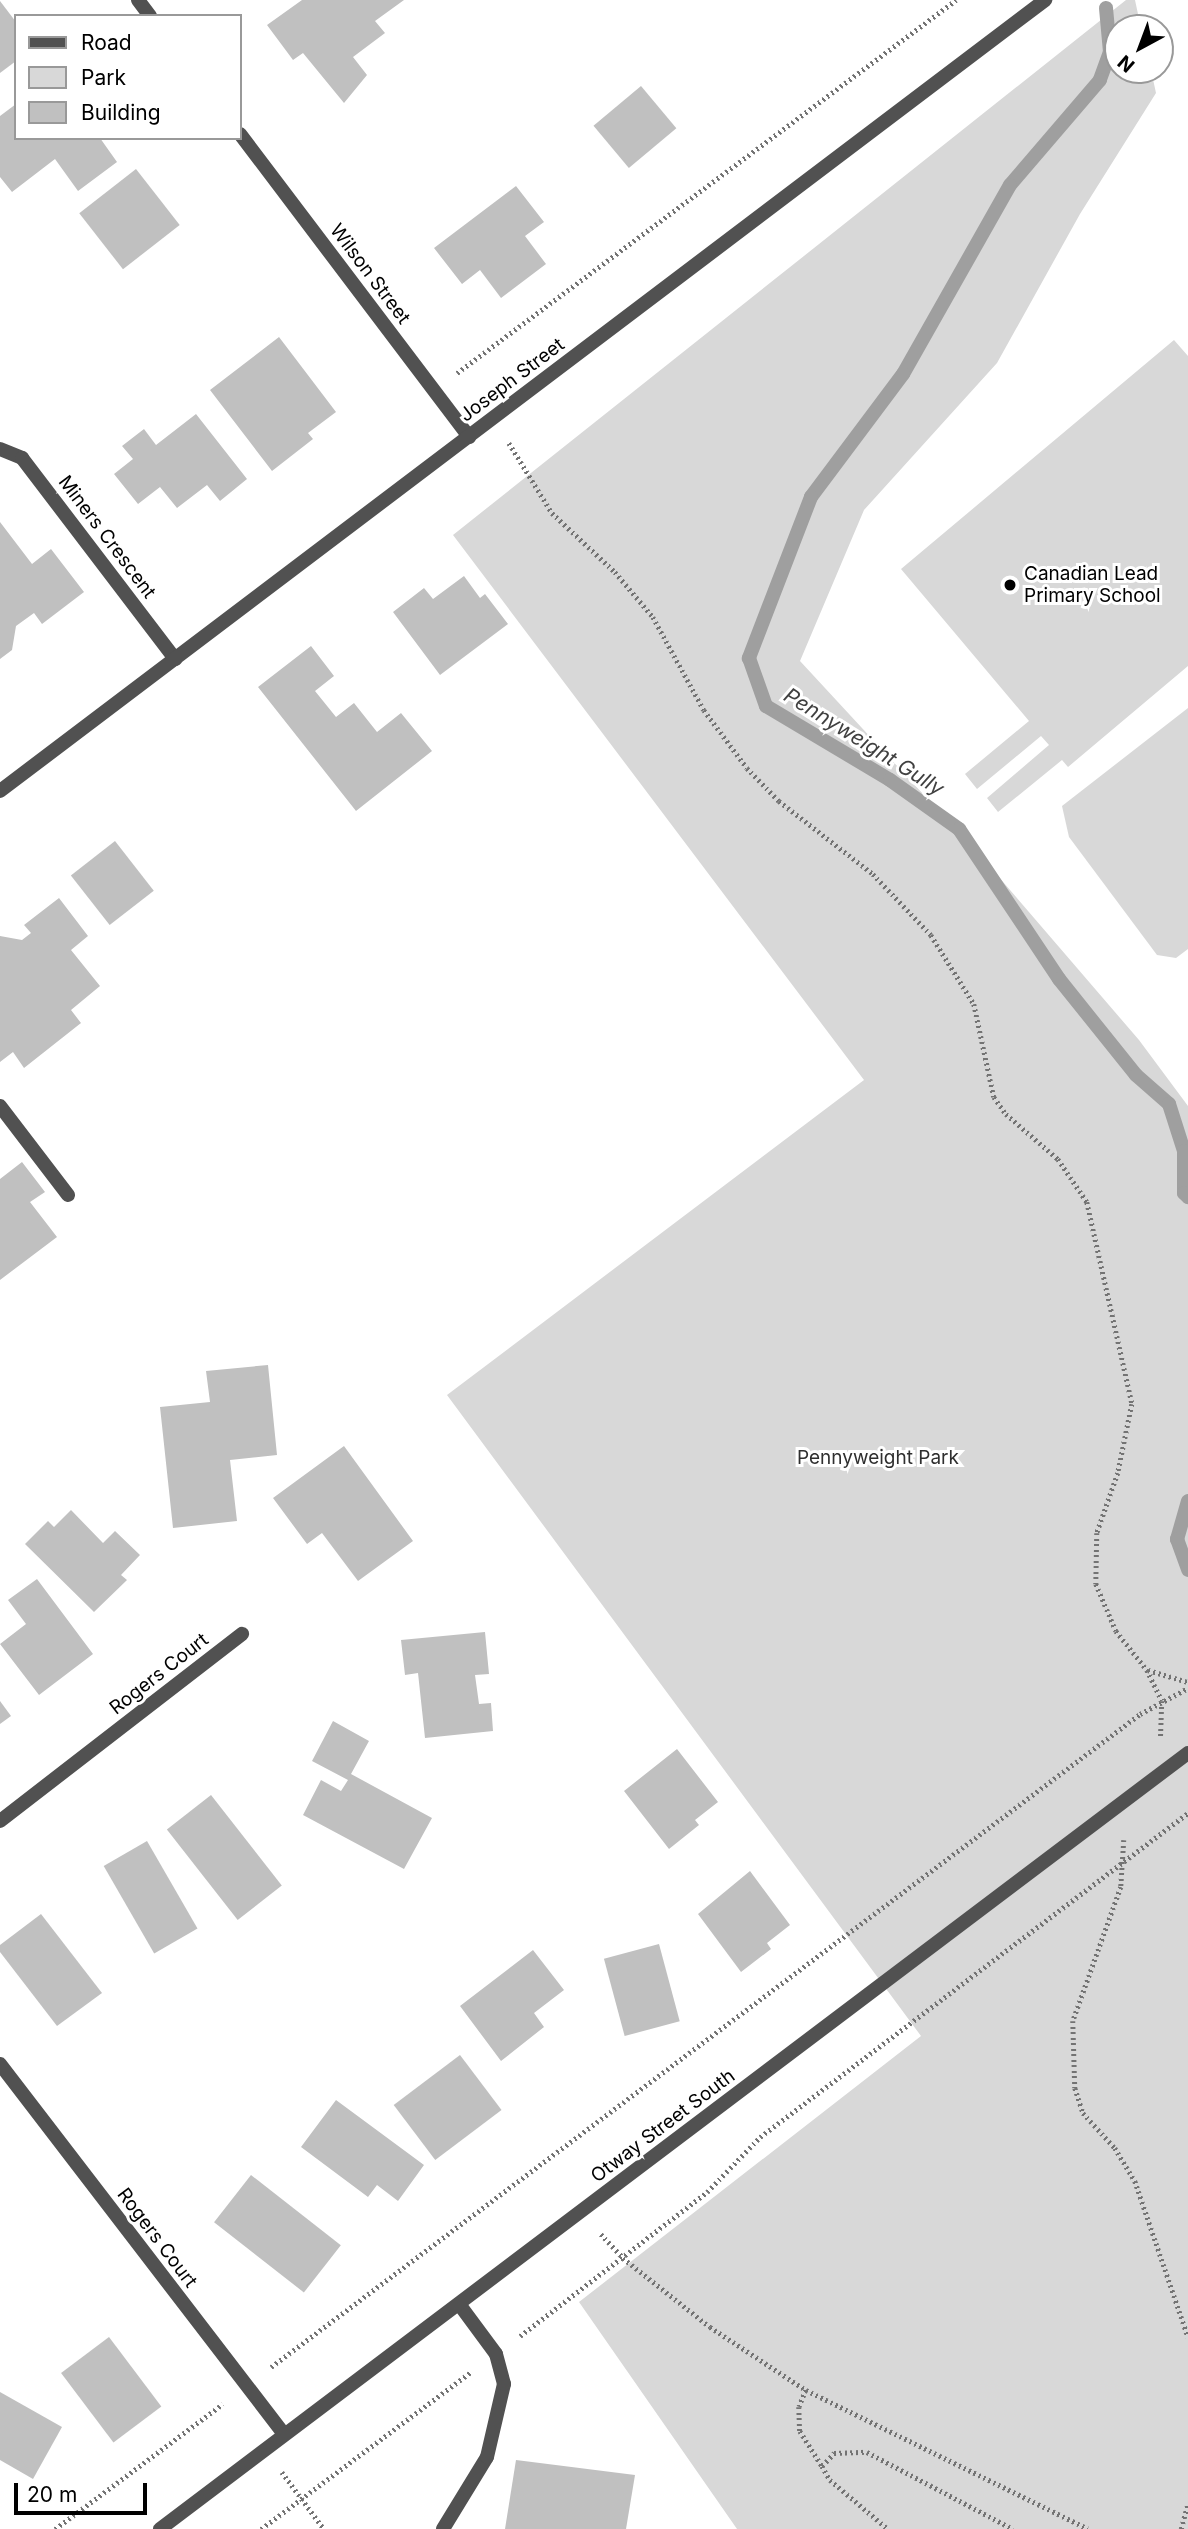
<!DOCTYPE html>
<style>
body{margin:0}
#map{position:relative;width:1188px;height:2529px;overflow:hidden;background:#fff;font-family:Inter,sans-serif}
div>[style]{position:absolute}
.green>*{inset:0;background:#d8d8d8}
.stream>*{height:14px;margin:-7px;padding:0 7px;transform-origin:7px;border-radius:7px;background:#9f9f9f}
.building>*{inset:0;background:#c0c0c0;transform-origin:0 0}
.path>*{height:4.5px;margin-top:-2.25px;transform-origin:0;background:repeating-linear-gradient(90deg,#737373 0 2px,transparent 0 5.5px)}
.service>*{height:14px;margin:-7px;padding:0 7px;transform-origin:7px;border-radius:7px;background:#515151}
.minor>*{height:14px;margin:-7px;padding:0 7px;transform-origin:7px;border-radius:7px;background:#515151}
.dots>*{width:19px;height:19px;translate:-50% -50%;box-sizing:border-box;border:4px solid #fff;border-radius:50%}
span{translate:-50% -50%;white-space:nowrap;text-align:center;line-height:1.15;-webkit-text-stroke:6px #fff;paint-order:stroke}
.street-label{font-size:19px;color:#000}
.poi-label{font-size:19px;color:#000}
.left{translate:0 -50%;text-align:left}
.park-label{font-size:19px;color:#2f2f2f}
.water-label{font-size:21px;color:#404040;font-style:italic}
.legend{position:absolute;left:14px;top:14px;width:228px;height:126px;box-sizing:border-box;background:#fff;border:2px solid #999;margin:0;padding:9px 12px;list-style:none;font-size:21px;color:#000}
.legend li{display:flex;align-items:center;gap:14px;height:35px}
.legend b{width:35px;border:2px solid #999}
.north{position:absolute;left:1104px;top:14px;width:70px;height:70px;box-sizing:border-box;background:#fff;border:2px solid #999;border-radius:50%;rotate:221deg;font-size:19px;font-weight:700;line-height:28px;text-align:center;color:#000}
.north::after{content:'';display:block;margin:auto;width:24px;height:32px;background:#000;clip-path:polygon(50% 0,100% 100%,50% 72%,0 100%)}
.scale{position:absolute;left:14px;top:2483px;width:133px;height:32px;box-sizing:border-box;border:4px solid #000;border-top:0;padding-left:9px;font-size:21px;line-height:24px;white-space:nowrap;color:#000;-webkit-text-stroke:5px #fff;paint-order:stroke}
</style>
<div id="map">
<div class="green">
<div style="clip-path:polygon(1126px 0,1135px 0,1141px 28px,1118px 28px,1118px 70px,1151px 70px,1156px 93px,1080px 214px,997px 363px,864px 510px,800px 661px,985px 861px,1139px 1040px,1188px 1106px,1188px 2529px,737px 2529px,579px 2302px,921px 2036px,447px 1395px,864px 1080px,453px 535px)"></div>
<div style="clip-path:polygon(1174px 340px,1188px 356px,1188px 666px,1068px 767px,1062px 760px,998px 812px,987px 798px,1049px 745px,1041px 736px,977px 789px,965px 774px,1029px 721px,901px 569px)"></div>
<div style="clip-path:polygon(1188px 708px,1188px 949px,1176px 958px,1157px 955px,1069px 837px,1062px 806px)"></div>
</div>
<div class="stream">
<div style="left:1106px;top:8px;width:44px;rotate:84.8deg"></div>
<div style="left:1110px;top:52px;width:30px;rotate:110deg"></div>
<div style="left:1100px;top:80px;width:138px;rotate:130.6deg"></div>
<div style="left:1010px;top:185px;width:217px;rotate:119.5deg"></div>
<div style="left:903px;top:374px;width:154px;rotate:126.8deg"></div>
<div style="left:811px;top:497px;width:173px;rotate:111.1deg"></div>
<div style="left:749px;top:658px;width:51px;rotate:70.5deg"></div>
<div style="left:766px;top:706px;width:144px;rotate:30.8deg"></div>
<div style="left:890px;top:780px;width:85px;rotate:35.4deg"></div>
<div style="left:959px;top:829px;width:180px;rotate:56.3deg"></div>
<div style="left:1059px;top:979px;width:123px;rotate:51.3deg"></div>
<div style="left:1136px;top:1075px;width:44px;rotate:41.3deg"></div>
<div style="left:1169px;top:1104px;width:49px;rotate:72.3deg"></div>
<div style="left:1184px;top:1151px;width:42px;rotate:90deg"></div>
<div style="left:1184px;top:1193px;width:6px;rotate:45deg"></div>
<div style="left:1188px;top:1501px;width:40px;rotate:106deg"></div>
<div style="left:1177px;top:1539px;width:33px;rotate:70deg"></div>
</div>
<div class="building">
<div style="clip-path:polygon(302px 0,404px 0,375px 21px,385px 33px,353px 57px,367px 75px,344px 103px,303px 53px,293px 60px,267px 25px)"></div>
<div style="clip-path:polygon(0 1px,16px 22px,16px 61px,0 73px)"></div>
<div style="left:641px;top:86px;width:55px;height:62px;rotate:50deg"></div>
<div style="clip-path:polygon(16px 104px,16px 138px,100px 138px,117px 162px,78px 191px,55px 159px,12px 192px,0 177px,0 116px)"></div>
<div style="left:136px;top:169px;width:71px;height:72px;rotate:52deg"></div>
<div style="clip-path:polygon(516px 186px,544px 222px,525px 236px,546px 264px,501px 298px,480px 270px,462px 284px,434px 248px)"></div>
<div style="clip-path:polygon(279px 337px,336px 412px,308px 433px,313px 439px,272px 471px,210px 390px)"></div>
<div style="clip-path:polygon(196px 414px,247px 479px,220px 501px,207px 485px,177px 508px,160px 487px,138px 504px,114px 474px,133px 459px,122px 446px,144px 429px,156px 445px)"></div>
<div style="clip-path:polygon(0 522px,32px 564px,51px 549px,84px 592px,42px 624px,34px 613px,16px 626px,12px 650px,0 659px)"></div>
<div style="clip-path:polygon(464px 576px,480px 598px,485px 594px,508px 624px,440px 675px,393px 612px,424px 588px,433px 599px)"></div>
<div style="clip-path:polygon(311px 646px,334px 676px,315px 691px,336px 717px,354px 703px,377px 732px,401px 713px,432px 751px,356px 811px,258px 687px)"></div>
<div style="left:115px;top:841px;width:63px;height:56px;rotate:52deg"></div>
<div style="clip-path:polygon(59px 898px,88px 936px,71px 950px,100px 986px,71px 1010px,81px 1023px,24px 1068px,13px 1052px,0 1062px,0 936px,22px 940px,31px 933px,24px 925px)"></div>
<div style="clip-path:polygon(22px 1162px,45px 1192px,30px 1202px,57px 1237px,0 1280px,0 1179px)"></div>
<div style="clip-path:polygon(268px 1365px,277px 1455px,230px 1460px,237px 1521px,173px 1528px,160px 1407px,210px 1402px,206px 1371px)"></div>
<div style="clip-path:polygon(344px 1446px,413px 1541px,358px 1581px,322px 1533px,307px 1544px,273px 1498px)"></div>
<div style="clip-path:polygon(71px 1510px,103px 1543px,115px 1531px,140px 1555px,121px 1575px,127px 1580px,94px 1612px,25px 1544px,48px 1521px,54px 1527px)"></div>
<div style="clip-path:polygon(37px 1579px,93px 1654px,39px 1695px,0 1644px,26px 1624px,8px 1600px)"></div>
<div style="clip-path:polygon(485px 1632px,489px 1674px,475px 1675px,479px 1704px,491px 1703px,493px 1731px,425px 1738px,418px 1673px,405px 1675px,401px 1640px)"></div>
<div style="clip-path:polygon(0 1701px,11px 1716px,0 1724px)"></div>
<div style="clip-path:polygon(333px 1721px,369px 1741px,351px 1774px,432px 1818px,404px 1869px,303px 1815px,321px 1780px,341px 1791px,348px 1780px,312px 1761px)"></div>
<div style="clip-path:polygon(677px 1749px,718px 1802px,695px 1820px,699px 1825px,669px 1849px,624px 1791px)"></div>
<div style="left:211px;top:1795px;width:115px;height:56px;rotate:52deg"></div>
<div style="left:147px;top:1841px;width:101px;height:50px;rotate:60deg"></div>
<div style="clip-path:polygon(750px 1871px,790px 1925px,767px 1943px,771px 1949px,741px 1972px,698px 1914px)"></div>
<div style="clip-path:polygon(41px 1914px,102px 1993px,57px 2026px,0 1952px,0 1945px)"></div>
<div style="left:659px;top:1944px;width:80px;height:57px;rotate:75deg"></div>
<div style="clip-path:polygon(533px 1950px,564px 1990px,534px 2013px,544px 2027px,501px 2061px,460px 2006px)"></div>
<div style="left:460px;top:2055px;width:69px;height:83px;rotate:53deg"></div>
<div style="clip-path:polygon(336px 2100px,424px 2165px,398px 2201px,377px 2185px,368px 2197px,301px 2147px)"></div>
<div style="left:251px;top:2175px;width:114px;height:60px;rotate:38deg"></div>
<div style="left:109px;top:2337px;width:87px;height:60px;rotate:53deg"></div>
<div style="clip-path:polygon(0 2392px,62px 2427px,33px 2479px,0 2460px)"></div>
<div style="clip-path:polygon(516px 2460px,635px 2475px,626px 2529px,505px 2529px)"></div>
</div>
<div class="path">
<div style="left:457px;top:373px;width:623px;rotate:-36.78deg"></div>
<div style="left:509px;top:443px;width:82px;rotate:58.4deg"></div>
<div style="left:552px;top:513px;width:86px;rotate:43.1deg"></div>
<div style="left:615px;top:572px;width:59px;rotate:49.8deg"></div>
<div style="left:653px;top:617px;width:106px;rotate:61.3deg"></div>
<div style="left:704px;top:710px;width:72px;rotate:53.4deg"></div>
<div style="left:747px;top:768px;width:46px;rotate:45.9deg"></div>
<div style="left:779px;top:801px;width:119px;rotate:37.8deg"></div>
<div style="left:873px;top:874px;width:84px;rotate:46.4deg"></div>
<div style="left:931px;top:935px;width:81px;rotate:58.1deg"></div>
<div style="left:974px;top:1004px;width:95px;rotate:77.9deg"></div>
<div style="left:994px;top:1097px;width:21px;rotate:55deg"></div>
<div style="left:1006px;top:1114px;width:69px;rotate:40.9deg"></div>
<div style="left:1058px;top:1159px;width:52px;rotate:56deg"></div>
<div style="left:1087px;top:1202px;width:207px;rotate:77.4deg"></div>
<div style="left:1132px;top:1404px;width:70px;rotate:101.5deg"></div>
<div style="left:1118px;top:1473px;width:64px;rotate:109.3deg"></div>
<div style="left:1097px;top:1533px;width:51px;rotate:91.1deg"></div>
<div style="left:1096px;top:1584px;width:51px;rotate:66.9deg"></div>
<div style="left:1116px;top:1631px;width:50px;rotate:51.5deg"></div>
<div style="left:1147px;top:1670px;width:34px;rotate:64deg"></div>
<div style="left:1162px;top:1701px;width:36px;rotate:92deg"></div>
<div style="left:1148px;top:1670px;width:42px;rotate:16.7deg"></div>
<div style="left:1124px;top:1840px;width:47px;rotate:93.7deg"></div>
<div style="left:1121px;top:1887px;width:142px;rotate:109.7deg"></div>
<div style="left:1073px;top:2021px;width:67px;rotate:88.3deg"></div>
<div style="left:1075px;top:2088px;width:26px;rotate:72deg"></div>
<div style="left:1083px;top:2113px;width:47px;rotate:47.6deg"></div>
<div style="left:1115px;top:2148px;width:39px;rotate:59deg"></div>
<div style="left:1135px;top:2181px;width:165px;rotate:71.2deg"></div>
<div style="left:601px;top:2234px;width:33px;rotate:47deg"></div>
<div style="left:623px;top:2258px;width:111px;rotate:38.4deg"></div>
<div style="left:710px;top:2327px;width:115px;rotate:33.3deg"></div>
<div style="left:806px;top:2390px;width:314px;rotate:26.2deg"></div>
<div style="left:520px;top:2336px;width:236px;rotate:-37.6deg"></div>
<div style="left:707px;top:2192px;width:76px;rotate:-46.1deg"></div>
<div style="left:760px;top:2137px;width:537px;rotate:-37.13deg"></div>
<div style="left:271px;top:2367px;width:1087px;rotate:-36.92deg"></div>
<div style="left:1140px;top:1714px;width:55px;rotate:-28.4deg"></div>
<div style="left:806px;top:2390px;width:18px;rotate:112deg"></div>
<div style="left:799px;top:2407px;width:24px;rotate:88deg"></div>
<div style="left:800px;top:2431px;width:41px;rotate:57.8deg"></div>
<div style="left:822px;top:2466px;width:18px;rotate:-47deg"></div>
<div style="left:834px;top:2453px;width:33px;rotate:-2deg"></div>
<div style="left:867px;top:2452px;width:165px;rotate:27.8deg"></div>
<div style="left:822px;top:2466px;width:16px;rotate:60deg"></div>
<div style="left:830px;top:2480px;width:76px;rotate:40.2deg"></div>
<div style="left:282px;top:2472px;width:71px;rotate:53.6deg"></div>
<div style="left:55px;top:2529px;width:209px;rotate:-36.7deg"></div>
<div style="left:261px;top:2529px;width:262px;rotate:-36.8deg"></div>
<div style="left:1181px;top:2529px;width:27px;rotate:-75deg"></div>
</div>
<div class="service">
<div style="left:0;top:449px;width:24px;rotate:22deg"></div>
<div style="left:22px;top:458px;width:253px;rotate:52.7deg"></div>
<div style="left:0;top:1106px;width:112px;rotate:52.6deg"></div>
<div style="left:443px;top:2529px;width:84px;rotate:-58.6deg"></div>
<div style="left:487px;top:2457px;width:75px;rotate:-76.9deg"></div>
<div style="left:504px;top:2384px;width:31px;rotate:-105deg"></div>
<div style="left:496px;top:2354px;width:62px;rotate:-126.5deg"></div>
</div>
<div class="minor">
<div style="left:138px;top:0;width:20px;rotate:53deg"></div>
<div style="left:240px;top:134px;width:380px;rotate:52.9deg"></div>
<div style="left:0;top:791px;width:1311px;rotate:-37.12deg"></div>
<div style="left:0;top:1821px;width:306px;rotate:-37.7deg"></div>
<div style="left:0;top:2064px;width:466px;rotate:52.5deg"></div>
<div style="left:160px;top:2529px;width:1288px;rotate:-37.05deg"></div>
</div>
<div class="dots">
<div style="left:1010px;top:585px;background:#000"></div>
</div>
<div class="street-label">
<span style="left:370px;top:274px;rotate:53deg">Wilson Street</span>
<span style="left:512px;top:380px;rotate:-37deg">Joseph Street</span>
<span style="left:107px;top:537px;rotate:53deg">Miners Crescent</span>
<span style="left:159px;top:1674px;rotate:-38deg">Rogers Court</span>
<span style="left:663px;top:2126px;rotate:-37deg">Otway Street South</span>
<span style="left:157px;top:2238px;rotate:53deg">Rogers Court</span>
</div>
<div class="poi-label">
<span class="left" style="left:1024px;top:585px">Canadian Lead<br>Primary School</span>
</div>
<div class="park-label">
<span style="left:878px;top:1458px">Pennyweight Park</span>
</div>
<div class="water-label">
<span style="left:864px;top:742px;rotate:32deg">Pennyweight Gully</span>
</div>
<ul class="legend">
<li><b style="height:9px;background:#515151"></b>Road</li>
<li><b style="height:19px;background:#d8d8d8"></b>Park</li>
<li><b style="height:19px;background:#c0c0c0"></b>Building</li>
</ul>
<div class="north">N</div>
<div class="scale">20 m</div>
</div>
